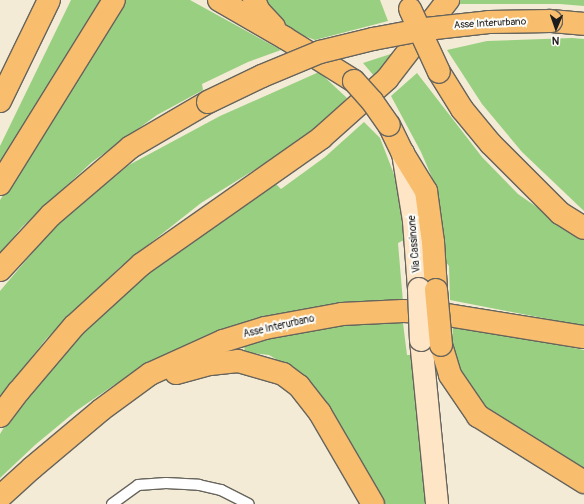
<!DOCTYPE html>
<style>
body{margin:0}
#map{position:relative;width:584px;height:504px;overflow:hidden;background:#f3ebd5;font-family:Pangolin,sans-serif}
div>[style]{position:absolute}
.green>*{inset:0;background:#99cf81}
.roads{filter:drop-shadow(1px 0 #67645d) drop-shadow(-1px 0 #67645d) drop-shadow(0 1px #67645d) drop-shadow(0 -1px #67645d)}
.lane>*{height:10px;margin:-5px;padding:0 5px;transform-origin:5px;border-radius:5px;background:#fff}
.secondary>*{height:22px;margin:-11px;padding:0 11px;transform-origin:11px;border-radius:11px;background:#fde5c5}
.primary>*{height:22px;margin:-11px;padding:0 11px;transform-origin:11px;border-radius:11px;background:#f9be6d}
.highway>*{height:22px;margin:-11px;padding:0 11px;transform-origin:11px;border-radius:11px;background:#f9be6d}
.bridges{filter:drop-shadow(1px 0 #67645d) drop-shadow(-1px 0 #67645d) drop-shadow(0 1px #67645d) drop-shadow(0 -1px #67645d)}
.secondary-bridge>*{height:22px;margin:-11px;padding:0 11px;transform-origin:11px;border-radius:11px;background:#fde5c5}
.primary-bridge>*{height:22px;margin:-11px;padding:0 11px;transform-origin:11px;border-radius:11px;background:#f9be6d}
.highway-bridge>*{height:22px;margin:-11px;padding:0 11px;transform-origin:11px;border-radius:11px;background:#f9be6d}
span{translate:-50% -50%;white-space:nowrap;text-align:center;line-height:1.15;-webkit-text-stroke:4px #fdfcf7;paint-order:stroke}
.street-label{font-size:10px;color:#1c1c1c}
.north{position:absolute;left:536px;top:8px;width:40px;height:40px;-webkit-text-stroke:3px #fdfcf7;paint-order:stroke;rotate:182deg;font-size:11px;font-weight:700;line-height:16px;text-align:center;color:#1c1c1c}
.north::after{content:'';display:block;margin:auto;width:14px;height:18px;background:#1c1c1c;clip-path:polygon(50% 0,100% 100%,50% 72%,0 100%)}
</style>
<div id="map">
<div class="green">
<div style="clip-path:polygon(71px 0,102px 0,0 170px,0 146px)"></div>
<div style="clip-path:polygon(124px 0,190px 0,281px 50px,248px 62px,202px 84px,203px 90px,157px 115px,92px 162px,22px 227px,0 253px,0 200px)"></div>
<div style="clip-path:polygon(258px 0,380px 0,388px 21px,315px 40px,296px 33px,276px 20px)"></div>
<div style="clip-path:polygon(461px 0,584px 0,584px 6px,560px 4px,459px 4px)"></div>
<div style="clip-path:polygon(572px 38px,584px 39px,584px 211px,522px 152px,482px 104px,447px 50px,487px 41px)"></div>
<div style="clip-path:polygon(403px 50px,386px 90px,363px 63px)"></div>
<div style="clip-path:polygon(319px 72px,347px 98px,327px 118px,297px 143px,201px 203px,120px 267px,46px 339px,0 398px,0 291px,57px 224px,129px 165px,220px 116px)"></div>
<div style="clip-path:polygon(417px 73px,482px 157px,518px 194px,584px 240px,584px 326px,450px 300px,449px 266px,445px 261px,437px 189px,421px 152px,391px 96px)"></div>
<div style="clip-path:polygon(364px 122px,380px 138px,397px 182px,404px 240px,398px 243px,403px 302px,164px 358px,114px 385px,76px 411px,35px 445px,0 478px,0 434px,3px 429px,56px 362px,114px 302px,152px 266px,276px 184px,281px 189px,325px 157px)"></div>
<div style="clip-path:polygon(382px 319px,403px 323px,407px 355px,411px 355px,426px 504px,383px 504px,286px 365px,269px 355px,245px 352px,244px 346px,252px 340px,325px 325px)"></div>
<div style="clip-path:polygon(453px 324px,584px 350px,584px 475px,489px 413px,464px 386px,457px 367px,452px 344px)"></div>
</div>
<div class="roads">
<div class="lane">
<div style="left:112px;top:504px;width:32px;rotate:-36deg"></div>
<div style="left:138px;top:485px;width:28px;rotate:-4deg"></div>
<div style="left:166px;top:483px;width:33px;rotate:3deg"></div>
<div style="left:199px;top:485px;width:23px;rotate:13deg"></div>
<div style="left:221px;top:490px;width:31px;rotate:27deg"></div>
</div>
<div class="secondary">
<div style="left:403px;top:153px;width:69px;rotate:80.8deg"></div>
<div style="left:414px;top:221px;width:68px;rotate:85.8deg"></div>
<div style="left:421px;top:340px;width:165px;rotate:84.4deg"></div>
</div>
<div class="primary">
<div style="left:219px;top:0;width:76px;rotate:29.9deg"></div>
<div style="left:285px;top:38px;width:81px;rotate:31.9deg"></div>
<div style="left:254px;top:0;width:12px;rotate:66deg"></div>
<div style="left:259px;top:11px;width:22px;rotate:47deg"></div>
<div style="left:389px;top:125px;width:30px;rotate:64deg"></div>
</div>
<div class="highway">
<div style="left:551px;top:21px;width:33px;rotate:5deg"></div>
<div style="left:439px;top:72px;width:44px;rotate:58.1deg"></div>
<div style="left:462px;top:109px;width:45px;rotate:50.4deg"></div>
<div style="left:491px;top:144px;width:98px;rotate:45deg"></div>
<div style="left:560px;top:213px;width:28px;rotate:32deg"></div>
<div style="left:0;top:101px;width:112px;rotate:-64.1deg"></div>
<div style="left:402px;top:152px;width:46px;rotate:58.4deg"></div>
<div style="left:426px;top:191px;width:51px;rotate:82.2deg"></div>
<div style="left:433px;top:242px;width:48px;rotate:86.4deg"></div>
<div style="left:0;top:184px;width:216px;rotate:-58.2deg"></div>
<div style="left:0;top:270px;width:75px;rotate:-47.2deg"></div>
<div style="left:51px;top:215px;width:105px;rotate:-40.4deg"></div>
<div style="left:131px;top:147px;width:89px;rotate:-30.3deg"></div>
<div style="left:441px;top:345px;width:31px;rotate:73deg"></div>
<div style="left:450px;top:375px;width:50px;rotate:55.7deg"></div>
<div style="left:478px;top:416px;width:125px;rotate:31.9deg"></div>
<div style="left:176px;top:373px;width:35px;rotate:-15deg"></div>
<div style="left:210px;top:364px;width:28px;rotate:-6deg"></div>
<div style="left:238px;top:361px;width:47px;rotate:16.1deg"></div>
<div style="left:283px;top:374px;width:20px;rotate:37deg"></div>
<div style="left:299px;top:386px;width:34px;rotate:52deg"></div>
<div style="left:320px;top:413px;width:105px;rotate:59.8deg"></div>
<div style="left:0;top:416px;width:31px;rotate:-53deg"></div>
<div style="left:19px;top:391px;width:85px;rotate:-49.8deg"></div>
<div style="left:74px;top:326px;width:92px;rotate:-42.4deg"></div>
<div style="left:142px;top:264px;width:219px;rotate:-35.1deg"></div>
<div style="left:321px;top:138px;width:89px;rotate:-41.8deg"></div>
<div style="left:387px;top:79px;width:100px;rotate:-52.3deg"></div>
<div style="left:0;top:497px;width:43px;rotate:-42.2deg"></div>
<div style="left:32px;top:468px;width:90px;rotate:-40deg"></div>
<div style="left:101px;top:410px;width:61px;rotate:-36.3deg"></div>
<div style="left:150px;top:374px;width:80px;rotate:-24.3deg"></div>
<div style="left:223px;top:341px;width:44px;rotate:-17.2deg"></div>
<div style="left:265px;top:328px;width:78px;rotate:-10.3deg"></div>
<div style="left:342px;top:314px;width:61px;rotate:-2.8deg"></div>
<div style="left:403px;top:311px;width:26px;rotate:2deg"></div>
<div style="left:429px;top:312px;width:157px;rotate:9.2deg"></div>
</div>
</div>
<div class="bridges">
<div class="secondary-bridge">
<div style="left:419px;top:289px;width:51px;rotate:87.8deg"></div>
</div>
<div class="primary-bridge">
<div style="left:354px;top:81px;width:27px;rotate:48deg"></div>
<div style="left:372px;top:101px;width:29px;rotate:55deg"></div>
</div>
<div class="highway-bridge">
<div style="left:410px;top:9px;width:69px;rotate:65.3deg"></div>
<div style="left:208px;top:102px;width:60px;rotate:-25.7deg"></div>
<div style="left:262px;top:76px;width:63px;rotate:-22.5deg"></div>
<div style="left:320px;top:52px;width:55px;rotate:-13.8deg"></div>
<div style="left:373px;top:39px;width:54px;rotate:-10.7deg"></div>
<div style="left:426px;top:29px;width:63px;rotate:-6.3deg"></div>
<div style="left:489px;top:22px;width:62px;rotate:-0.9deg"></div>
<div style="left:436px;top:290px;width:55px;rotate:84.8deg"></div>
</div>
</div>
<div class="street-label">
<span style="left:490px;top:24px;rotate:-3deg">Asse Interurbano</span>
<span style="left:415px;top:244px;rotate:-95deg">Via Cassinone</span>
<span style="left:279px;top:327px;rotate:-13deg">Asse Interurbano</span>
</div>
<div class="north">N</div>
</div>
